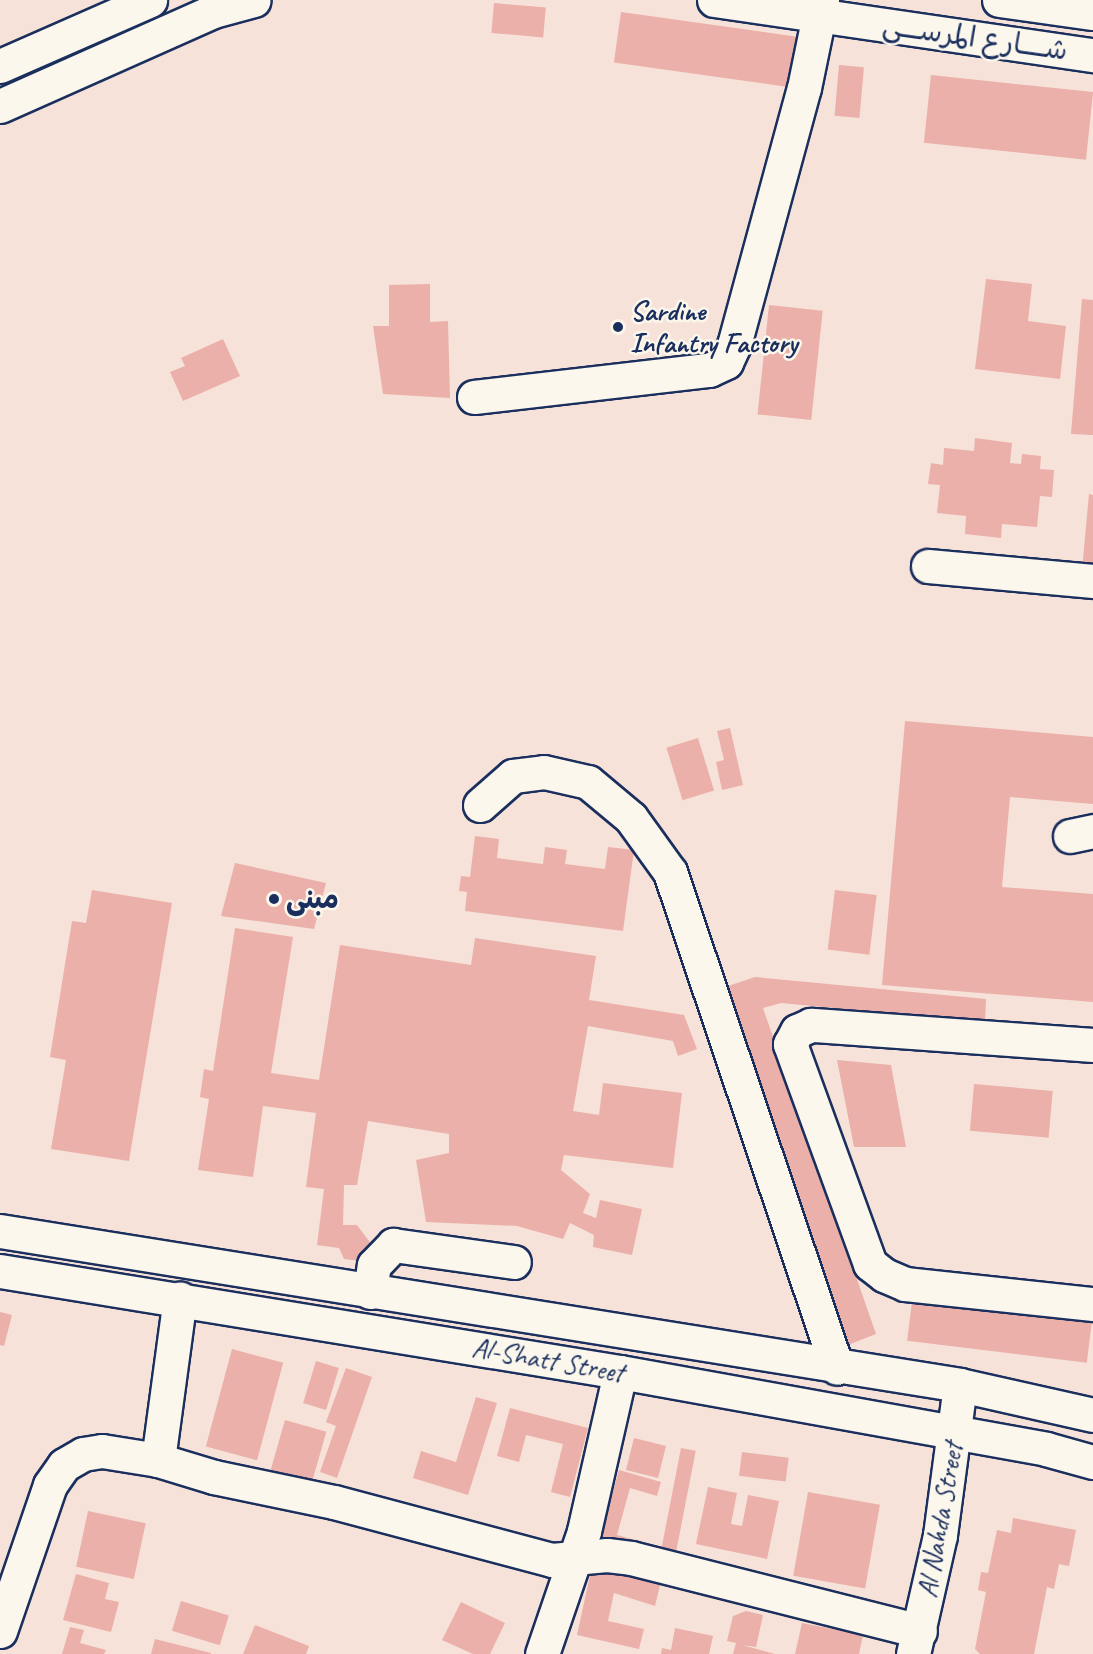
<!DOCTYPE html>
<meta charset="utf-8">
<style>
body{margin:0}
#map{position:relative;width:1093px;height:1654px;overflow:hidden;background:#f6e2d8;font-family:Caveat,"Playpen Sans Arabic",sans-serif}
div>[style]{position:absolute}
.building>*{inset:0;background:#ebb0a9;transform-origin:0 0}
.roads{filter:drop-shadow(2px 0 #1b2f5e) drop-shadow(-2px 0 #1b2f5e) drop-shadow(0 2px #1b2f5e) drop-shadow(0 -2px #1b2f5e)}
.minor>*{height:33px;margin:-16.5px;padding:0 16.5px;transform-origin:16.5px;border-radius:16.5px;background:#fbf7ec}
.major>*{height:33px;margin:-16.5px;padding:0 16.5px;transform-origin:16.5px;border-radius:16.5px;background:#fbf7ec}
.dots>*{width:16px;height:16px;translate:-50% -50%;box-sizing:border-box;border:3px solid #fbf7ec;border-radius:50%}
span{translate:-50% -50%;white-space:nowrap;text-align:center;line-height:1.15;-webkit-text-stroke:5px #fbf7ec;paint-order:stroke}
.street-label{font-size:28px;color:#1b2f5e}
.poi-label{font-size:28px;color:#1b2f5e;font-weight:700}
.left{translate:0 -50%;text-align:left}
</style>
<div id="map">
<div class="building">
<div style="left:494px;top:3px;width:52px;height:30px;rotate:5deg"></div>
<div style="left:621px;top:12px;width:183px;height:51px;rotate:8deg"></div>
<div style="left:839px;top:65px;width:25px;height:51px;rotate:5deg"></div>
<div style="left:931px;top:75px;width:163px;height:68px;rotate:6deg"></div>
<div style="clip-path:polygon(986px 279px,1032px 284px,1028px 321px,1066px 326px,1060px 379px,975px 369px)"></div>
<div style="clip-path:polygon(430px 284px,430px 322px,448px 321px,450px 398px,383px 394px,373px 326px,389px 326px,389px 285px)"></div>
<div style="clip-path:polygon(1082px 299px,1093px 300px,1093px 435px,1071px 434px)"></div>
<div style="left:769px;top:305px;width:54px;height:110px;rotate:6deg"></div>
<div style="clip-path:polygon(223px 339px,240px 376px,183px 401px,170px 372px,185px 366px,181px 358px)"></div>
<div style="clip-path:polygon(975px 438px,1012px 443px,1010px 463px,1021px 464px,1022px 454px,1041px 456px,1040px 469px,1054px 470px,1052px 497px,1040px 496px,1037px 527px,1002px 524px,1001px 538px,965px 534px,966px 516px,937px 513px,940px 485px,928px 484px,931px 463px,943px 465px,944px 448px,974px 451px)"></div>
<div style="clip-path:polygon(1089px 494px,1093px 495px,1093px 571px,1082px 570px)"></div>
<div style="clip-path:polygon(905px 721px,1093px 737px,1093px 804px,1010px 797px,1002px 887px,1093px 894px,1093px 1002px,882px 985px)"></div>
<div style="clip-path:polygon(730px 728px,743px 785px,722px 790px,716px 762px,724px 760px,717px 731px)"></div>
<div style="left:698px;top:738px;width:55px;height:33px;rotate:73deg"></div>
<div style="clip-path:polygon(475px 836px,499px 839px,497px 858px,543px 864px,545px 847px,567px 850px,565px 864px,605px 869px,608px 847px,634px 850px,623px 931px,465px 911px,467px 892px,459px 891px,461px 876px,470px 877px)"></div>
<div style="clip-path:polygon(235px 863px,326px 883px,314px 929px,221px 916px)"></div>
<div style="clip-path:polygon(92px 890px,172px 903px,129px 1161px,51px 1149px,66px 1060px,50px 1057px,72px 921px,86px 923px)"></div>
<div style="left:835px;top:890px;width:42px;height:60px;rotate:7deg"></div>
<div style="clip-path:polygon(235px 928px,293px 937px,271px 1073px,319px 1080px,340px 945px,471px 965px,475px 938px,596px 956px,589px 1000px,684px 1015px,697px 1049px,678px 1056px,673px 1041px,588px 1026px,573px 1111px,599px 1115px,603px 1083px,682px 1093px,673px 1168px,564px 1155px,561px 1170px,590px 1194px,583px 1213px,596px 1218px,600px 1200px,642px 1209px,632px 1255px,593px 1247px,594px 1235px,570px 1223px,563px 1239px,517px 1226px,426px 1222px,416px 1160px,449px 1153px,449px 1134px,368px 1121px,357px 1185px,344px 1185px,343px 1225px,357px 1225px,372px 1245px,370px 1262px,344px 1259px,339px 1248px,317px 1245px,324px 1189px,306px 1187px,316px 1113px,263px 1106px,253px 1177px,198px 1170px,209px 1099px,200px 1097px,204px 1069px,213px 1071px)"></div>
<div style="clip-path:polygon(755px 977px,986px 999px,985px 1022px,781px 1003px,763px 1008px,876px 1334px,848px 1345px,728px 986px)"></div>
<div style="clip-path:polygon(837px 1060px,891px 1065px,906px 1147px,854px 1147px)"></div>
<div style="left:974px;top:1084px;width:79px;height:47px;rotate:5deg"></div>
<div style="left:913px;top:1293px;width:181px;height:48px;rotate:7deg"></div>
<div style="clip-path:polygon(0 1312px,12px 1315px,4px 1346px,0 1345px)"></div>
<div style="left:232px;top:1349px;width:53px;height:101px;rotate:15deg"></div>
<div style="left:316px;top:1361px;width:24px;height:44px;rotate:17deg"></div>
<div style="clip-path:polygon(346px 1368px,372px 1377px,337px 1478px,320px 1472px,336px 1426px,326px 1422px)"></div>
<div style="clip-path:polygon(476px 1397px,497px 1403px,468px 1495px,413px 1478px,421px 1451px,456px 1462px)"></div>
<div style="clip-path:polygon(510px 1408px,588px 1428px,570px 1497px,551px 1492px,563px 1444px,526px 1435px,519px 1462px,497px 1456px)"></div>
<div style="left:285px;top:1420px;width:43px;height:63px;rotate:16deg"></div>
<div style="left:634px;top:1438px;width:33px;height:33px;rotate:14deg"></div>
<div style="left:681px;top:1448px;width:15px;height:112px;rotate:11deg"></div>
<div style="left:742px;top:1452px;width:47px;height:24px;rotate:7deg"></div>
<div style="clip-path:polygon(619px 1470px,661px 1482px,657px 1496px,630px 1488px,617px 1535px,645px 1543px,641px 1557px,598px 1545px)"></div>
<div style="clip-path:polygon(708px 1487px,737px 1493px,731px 1524px,742px 1526px,748px 1495px,779px 1501px,767px 1559px,696px 1544px)"></div>
<div style="left:808px;top:1492px;width:73px;height:85px;rotate:10deg"></div>
<div style="left:88px;top:1511px;width:59px;height:57px;rotate:12deg"></div>
<div style="clip-path:polygon(1013px 1518px,1076px 1530px,1069px 1566px,1059px 1564px,1054px 1589px,1047px 1587px,1034px 1654px,980px 1654px,975px 1649px,986px 1592px,978px 1590px,981px 1572px,988px 1573px,997px 1530px,1011px 1533px)"></div>
<div style="clip-path:polygon(592px 1566px,661px 1581px,655px 1606px,614px 1593px,608px 1621px,644px 1629px,639px 1649px,577px 1635px)"></div>
<div style="clip-path:polygon(76px 1574px,109px 1583px,105px 1599px,119px 1602px,111px 1632px,63px 1620px)"></div>
<div style="left:181px;top:1601px;width:50px;height:31px;rotate:17deg"></div>
<div style="clip-path:polygon(461px 1602px,505px 1623px,490px 1654px,473px 1654px,442px 1640px)"></div>
<div style="clip-path:polygon(746px 1611px,763px 1615px,756px 1647px,742px 1645px,775px 1654px,733px 1654px,736px 1643px,727px 1641px,733px 1616px)"></div>
<div style="clip-path:polygon(802px 1623px,863px 1635px,859px 1654px,795px 1654px)"></div>
<div style="clip-path:polygon(255px 1625px,309px 1646px,306px 1654px,243px 1654px)"></div>
<div style="clip-path:polygon(70px 1627px,84px 1630px,80px 1643px,106px 1650px,104px 1654px,62px 1654px)"></div>
<div style="clip-path:polygon(675px 1628px,713px 1636px,709px 1654px,661px 1654px,662px 1648px,671px 1650px)"></div>
<div style="clip-path:polygon(155px 1639px,211px 1653px,211px 1654px,151px 1654px)"></div>
</div>
<div class="roads">
<div class="minor">
<div style="left:714px;top:0;width:383px;rotate:8.3deg"></div>
<div style="left:999px;top:0;width:95px;rotate:7.9deg"></div>
<div style="left:0;top:66px;width:164px;rotate:-23.7deg"></div>
<div style="left:0;top:106px;width:233px;rotate:-24deg"></div>
<div style="left:213px;top:11px;width:42px;rotate:-15deg"></div>
<div style="left:474px;top:397px;width:237px;rotate:-6.6deg"></div>
<div style="left:709px;top:370px;width:19px;rotate:-25deg"></div>
<div style="left:726px;top:362px;width:19px;rotate:-65deg"></div>
<div style="left:734px;top:345px;width:266px;rotate:-74.8deg"></div>
<div style="left:804px;top:88px;width:90px;rotate:-78.4deg"></div>
<div style="left:928px;top:566px;width:166px;rotate:5.2deg"></div>
<div style="left:480px;top:805px;width:44px;rotate:-41.3deg"></div>
<div style="left:513px;top:776px;width:31px;rotate:-7deg"></div>
<div style="left:544px;top:772px;width:45px;rotate:12.8deg"></div>
<div style="left:588px;top:782px;width:56px;rotate:39.9deg"></div>
<div style="left:631px;top:818px;width:67px;rotate:54.2deg"></div>
<div style="left:670px;top:872px;width:523px;rotate:71.39deg"></div>
<div style="left:1070px;top:836px;width:24px;rotate:-12deg"></div>
<div style="left:1093px;top:1045px;width:283px;rotate:-175.9deg"></div>
<div style="left:811px;top:1025px;width:15px;rotate:157deg"></div>
<div style="left:797px;top:1031px;width:15px;rotate:118deg"></div>
<div style="left:790px;top:1044px;width:234px;rotate:70deg"></div>
<div style="left:870px;top:1264px;width:18px;rotate:38deg"></div>
<div style="left:884px;top:1275px;width:23px;rotate:23deg"></div>
<div style="left:905px;top:1284px;width:189px;rotate:6.1deg"></div>
<div style="left:370px;top:1292px;width:27px;rotate:-82deg"></div>
<div style="left:374px;top:1265px;width:28px;rotate:-46deg"></div>
<div style="left:393px;top:1245px;width:122px;rotate:8deg"></div>
<div style="left:158px;top:1460px;width:59px;rotate:16.9deg"></div>
<div style="left:214px;top:1477px;width:123px;rotate:11.8deg"></div>
<div style="left:334px;top:1502px;width:226px;rotate:14.9deg"></div>
<div style="left:552px;top:1560px;width:55px;rotate:-5.2deg"></div>
<div style="left:607px;top:1555px;width:24px;rotate:7deg"></div>
<div style="left:631px;top:1558px;width:298px;rotate:14.2deg"></div>
<div style="left:0;top:1631px;width:154px;rotate:-71.1deg"></div>
<div style="left:50px;top:1485px;width:24px;rotate:-55deg"></div>
<div style="left:64px;top:1465px;width:22px;rotate:-30deg"></div>
<div style="left:83px;top:1454px;width:19px;rotate:-9deg"></div>
<div style="left:102px;top:1451px;width:57px;rotate:9.1deg"></div>
<div style="left:158px;top:1460px;width:163px;rotate:-82.3deg"></div>
<div style="left:542px;top:1654px;width:130px;rotate:-71.1deg"></div>
<div style="left:584px;top:1531px;width:163px;rotate:-77.2deg"></div>
<div style="left:913px;top:1654px;width:122px;rotate:-77.2deg"></div>
<div style="left:940px;top:1535px;width:151px;rotate:-82.4deg"></div>
</div>
<div class="major">
<div style="left:0;top:1231px;width:972px;rotate:9.11deg"></div>
<div style="left:960px;top:1385px;width:136px;rotate:12.7deg"></div>
<div style="left:0;top:1271px;width:628px;rotate:9.25deg"></div>
<div style="left:620px;top:1372px;width:433px;rotate:10.2deg"></div>
<div style="left:1046px;top:1449px;width:49px;rotate:15.5deg"></div>
</div>
</div>
<div class="dots">
<div style="left:618px;top:327px;background:#1b2f5e"></div>
<div style="left:274px;top:899px;background:#1b2f5e"></div>
</div>
<div class="street-label">
<span style="left:975px;top:38px;rotate:8deg">شــــارع المرســـى</span>
<span style="left:548px;top:1360px;rotate:10deg">Al-Shatt Street</span>
<span style="left:940px;top:1520px;rotate:-80deg">Al Nahda Street</span>
</div>
<div class="poi-label">
<span class="left" style="left:630px;top:327px">Sardine<br>Infantry Factory</span>
<span class="left" style="left:286px;top:899px">مبنى</span>
</div>
</div>
